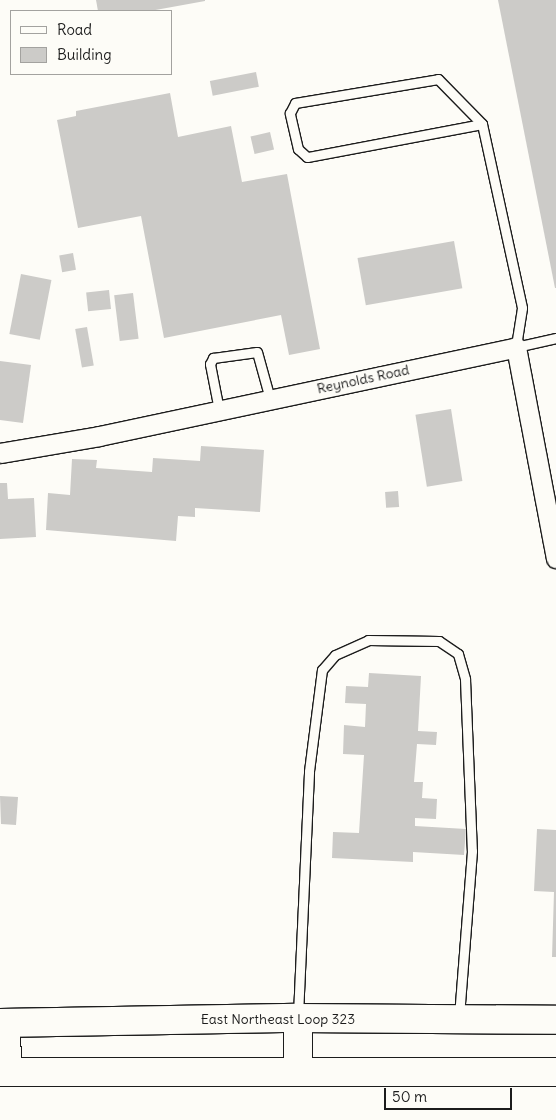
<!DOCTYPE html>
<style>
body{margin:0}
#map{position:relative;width:556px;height:1120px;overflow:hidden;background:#fdfcf7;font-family:Delius,sans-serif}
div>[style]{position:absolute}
.building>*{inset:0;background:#cccbc8;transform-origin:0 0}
.roads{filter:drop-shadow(1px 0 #1c1c1c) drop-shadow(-1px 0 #1c1c1c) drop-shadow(0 1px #1c1c1c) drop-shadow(0 -1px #1c1c1c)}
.lane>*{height:9px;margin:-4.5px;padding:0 4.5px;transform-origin:4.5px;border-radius:4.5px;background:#fdfcf7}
.street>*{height:19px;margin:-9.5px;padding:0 9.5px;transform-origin:9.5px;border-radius:9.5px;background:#fdfcf7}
.highway>*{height:28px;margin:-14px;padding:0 14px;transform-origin:14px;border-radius:14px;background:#fdfcf7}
span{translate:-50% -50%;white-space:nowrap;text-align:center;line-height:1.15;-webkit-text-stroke:5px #fdfcf7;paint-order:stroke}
.street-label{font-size:14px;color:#1c1c1c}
.legend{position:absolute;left:10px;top:10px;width:162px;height:65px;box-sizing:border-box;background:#fdfcf7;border:1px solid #a3a29f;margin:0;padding:6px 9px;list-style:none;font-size:15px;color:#1c1c1c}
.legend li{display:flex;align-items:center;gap:10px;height:25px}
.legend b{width:25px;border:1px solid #a3a29f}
.scale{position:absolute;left:384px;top:1088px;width:128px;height:22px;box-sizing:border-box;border:2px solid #1c1c1c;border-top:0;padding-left:6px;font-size:15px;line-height:18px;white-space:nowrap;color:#1c1c1c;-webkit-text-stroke:4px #fdfcf7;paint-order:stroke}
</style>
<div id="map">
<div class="building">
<div style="clip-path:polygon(96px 0,205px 0,205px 1px,150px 11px,98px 11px)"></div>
<div style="clip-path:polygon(498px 0,556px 0,556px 288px,555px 288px)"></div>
<div style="left:256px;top:72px;width:15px;height:47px;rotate:79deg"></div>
<div style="clip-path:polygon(170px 93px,178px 137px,231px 126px,242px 182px,287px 174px,320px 349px,289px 355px,281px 315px,164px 338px,141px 216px,78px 228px,57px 120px,76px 116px,76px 111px)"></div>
<div style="left:270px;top:132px;width:18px;height:20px;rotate:77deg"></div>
<div style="left:454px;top:241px;width:48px;height:98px;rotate:80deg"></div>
<div style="left:73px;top:253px;width:17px;height:14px;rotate:80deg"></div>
<div style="left:21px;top:274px;width:31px;height:61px;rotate:11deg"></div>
<div style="left:109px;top:290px;width:19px;height:23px;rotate:84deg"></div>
<div style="left:133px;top:293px;width:46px;height:19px;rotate:83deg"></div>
<div style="left:87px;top:327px;width:39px;height:12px;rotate:80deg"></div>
<div style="clip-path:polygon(0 361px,31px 365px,23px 423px,0 420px)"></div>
<div style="left:451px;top:409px;width:73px;height:36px;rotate:81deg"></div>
<div style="clip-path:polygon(201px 446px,264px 450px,260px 512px,195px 508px,195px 517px,178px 516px,176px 541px,46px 530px,48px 493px,70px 495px,72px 459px,97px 460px,96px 468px,152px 472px,153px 458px,200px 461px)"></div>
<div style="clip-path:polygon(0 483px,7px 483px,8px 499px,34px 498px,36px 537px,0 539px)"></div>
<div style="left:398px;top:491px;width:16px;height:13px;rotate:86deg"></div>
<div style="clip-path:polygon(369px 673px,421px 676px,418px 731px,437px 732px,436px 745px,417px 744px,414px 782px,423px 782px,422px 798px,437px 799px,436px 819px,415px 818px,415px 826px,466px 829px,464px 855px,413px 852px,413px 862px,332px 858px,333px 832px,359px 833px,364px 755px,343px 754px,344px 725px,365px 727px,366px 704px,345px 703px,346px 686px,368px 687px)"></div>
<div style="clip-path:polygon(0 796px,18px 797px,16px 825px,1px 824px)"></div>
<div style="clip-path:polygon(537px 829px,556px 830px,556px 957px,552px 957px,554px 892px,534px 891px)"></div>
</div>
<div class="roads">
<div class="lane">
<div style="left:482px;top:124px;width:178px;rotate:169.3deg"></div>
<div style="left:307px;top:157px;width:12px;rotate:-138deg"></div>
<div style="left:298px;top:149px;width:37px;rotate:-103deg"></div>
<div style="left:290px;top:113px;width:11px;rotate:-63deg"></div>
<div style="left:295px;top:103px;width:145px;rotate:-9.5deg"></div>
<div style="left:438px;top:79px;width:63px;rotate:45.6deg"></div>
<div style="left:482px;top:124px;width:188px;rotate:77.7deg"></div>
<div style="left:522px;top:308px;width:39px;rotate:99deg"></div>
<div style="left:516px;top:347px;width:41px;rotate:-12.7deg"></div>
<div style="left:219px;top:410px;width:47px;rotate:-101.1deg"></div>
<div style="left:210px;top:364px;width:7px;rotate:-63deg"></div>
<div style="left:213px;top:358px;width:44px;rotate:-7.8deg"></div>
<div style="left:257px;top:352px;width:49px;rotate:74.5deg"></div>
<div style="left:298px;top:1015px;width:244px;rotate:-87.4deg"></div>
<div style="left:309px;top:771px;width:102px;rotate:-82.7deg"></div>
<div style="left:322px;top:670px;width:20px;rotate:-49deg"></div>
<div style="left:335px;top:655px;width:36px;rotate:-24deg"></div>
<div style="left:368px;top:640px;width:71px;rotate:0.8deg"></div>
<div style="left:439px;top:641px;width:23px;rotate:34deg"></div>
<div style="left:458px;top:654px;width:26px;rotate:74deg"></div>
<div style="left:465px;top:679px;width:172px;rotate:87.7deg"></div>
<div style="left:472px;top:851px;width:166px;rotate:94.5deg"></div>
</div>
<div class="street">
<div style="left:0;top:453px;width:100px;rotate:-9.7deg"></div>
<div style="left:99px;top:436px;width:426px;rotate:-12deg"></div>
<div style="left:516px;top:347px;width:215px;rotate:79.3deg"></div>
</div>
<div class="highway">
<div style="left:0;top:1023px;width:298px;rotate:-1deg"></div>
<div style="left:298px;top:1018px;width:258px;rotate:0.4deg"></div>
<div style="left:6px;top:1023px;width:49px;rotate:88.8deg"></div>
<div style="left:298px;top:1071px;width:53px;rotate:-90deg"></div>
<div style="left:0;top:1072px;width:556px"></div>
</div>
</div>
<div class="street-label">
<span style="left:363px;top:379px;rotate:-12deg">Reynolds Road</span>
<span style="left:278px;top:1019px">East Northeast Loop 323</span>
</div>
<ul class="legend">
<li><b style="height:6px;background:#fdfcf7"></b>Road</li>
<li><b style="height:14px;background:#cccbc8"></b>Building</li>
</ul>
<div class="scale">50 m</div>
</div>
